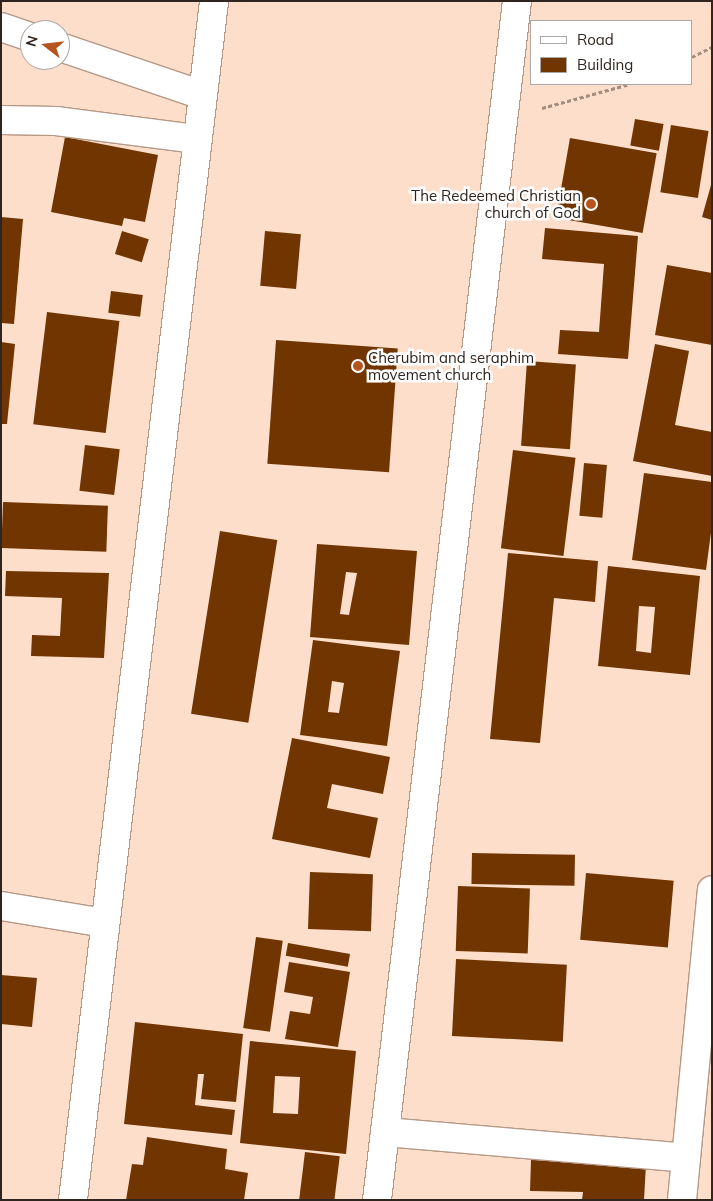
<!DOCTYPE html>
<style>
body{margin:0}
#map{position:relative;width:713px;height:1201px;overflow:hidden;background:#fddecb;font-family:Mulish,sans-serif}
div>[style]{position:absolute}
.building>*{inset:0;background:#703500;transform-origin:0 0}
.path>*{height:3px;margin-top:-1.5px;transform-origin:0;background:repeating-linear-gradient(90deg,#a38d7f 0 4px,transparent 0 6.5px)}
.roads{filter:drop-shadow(1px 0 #b59886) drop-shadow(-1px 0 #b59886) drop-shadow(0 1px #b59886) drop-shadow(0 -1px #b59886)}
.minor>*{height:28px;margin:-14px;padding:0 14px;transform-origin:14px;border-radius:14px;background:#fff}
.dots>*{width:14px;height:14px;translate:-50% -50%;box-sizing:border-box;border:2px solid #fff;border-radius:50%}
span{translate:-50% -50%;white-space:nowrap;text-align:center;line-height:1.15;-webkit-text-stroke:5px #fff;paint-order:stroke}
.poi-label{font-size:15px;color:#30251e}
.right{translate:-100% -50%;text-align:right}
.left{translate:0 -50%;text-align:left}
.frame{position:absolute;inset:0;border:2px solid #30251e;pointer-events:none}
.legend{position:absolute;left:530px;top:20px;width:162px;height:65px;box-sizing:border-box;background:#fff;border:1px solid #aca8a5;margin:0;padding:6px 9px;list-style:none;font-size:15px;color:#30251e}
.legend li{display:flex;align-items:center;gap:10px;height:25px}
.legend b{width:25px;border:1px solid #aca8a5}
.north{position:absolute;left:20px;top:20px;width:50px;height:50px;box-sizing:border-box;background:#fff;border:1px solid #aca8a5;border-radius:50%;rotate:286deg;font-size:14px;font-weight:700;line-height:20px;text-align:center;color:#30251e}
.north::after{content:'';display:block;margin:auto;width:18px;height:22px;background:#b7541e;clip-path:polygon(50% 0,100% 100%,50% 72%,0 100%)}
</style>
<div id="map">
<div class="building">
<div style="left:635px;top:119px;width:29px;height:27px;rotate:10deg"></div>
<div style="left:671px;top:125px;width:38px;height:68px;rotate:9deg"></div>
<div style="clip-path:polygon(65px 137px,158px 155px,145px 222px,124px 218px,122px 226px,51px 212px)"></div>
<div style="left:570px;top:138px;width:88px;height:81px;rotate:10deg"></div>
<div style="clip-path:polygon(711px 185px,712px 185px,712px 220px,702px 217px)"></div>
<div style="clip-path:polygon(1px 217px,23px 219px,14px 324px,1px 323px)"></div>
<div style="clip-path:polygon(545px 228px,638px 236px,628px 359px,558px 354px,560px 330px,599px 332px,604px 264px,542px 259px)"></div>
<div style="left:122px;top:231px;width:28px;height:24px;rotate:17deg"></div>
<div style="left:265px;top:231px;width:36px;height:55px;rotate:5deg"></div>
<div style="clip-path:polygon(667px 265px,712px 273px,712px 345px,655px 335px)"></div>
<div style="left:111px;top:291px;width:32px;height:22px;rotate:7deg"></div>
<div style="left:47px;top:312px;width:73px;height:113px;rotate:7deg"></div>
<div style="left:276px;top:340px;width:122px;height:124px;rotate:4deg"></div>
<div style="clip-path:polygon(1px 342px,15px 344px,7px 424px,1px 424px)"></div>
<div style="clip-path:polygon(655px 344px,689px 351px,675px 425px,712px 432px,712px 476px,633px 461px)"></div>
<div style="left:527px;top:361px;width:49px;height:85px;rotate:4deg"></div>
<div style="left:85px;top:445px;width:35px;height:46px;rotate:7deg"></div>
<div style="left:513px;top:450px;width:63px;height:99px;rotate:7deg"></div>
<div style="left:584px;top:463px;width:23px;height:53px;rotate:5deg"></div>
<div style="clip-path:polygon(644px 473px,712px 482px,712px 525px,706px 570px,632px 560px)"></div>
<div style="left:3px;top:502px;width:105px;height:46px;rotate:2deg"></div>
<div style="left:220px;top:531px;width:58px;height:185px;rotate:9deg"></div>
<div style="clip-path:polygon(evenodd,317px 544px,417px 551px,409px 645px,310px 637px,317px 544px,346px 572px,357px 573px,349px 615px,340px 614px,346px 572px)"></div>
<div style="clip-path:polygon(508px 553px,598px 561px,595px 602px,554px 598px,540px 743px,490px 739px)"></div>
<div style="clip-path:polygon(evenodd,608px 566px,700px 576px,690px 675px,598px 666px,608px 566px,639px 606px,655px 607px,651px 653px,636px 651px,639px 606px)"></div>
<div style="clip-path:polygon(6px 571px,109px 573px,104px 658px,31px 656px,32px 635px,60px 636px,62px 598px,5px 596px)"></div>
<div style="clip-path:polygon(evenodd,313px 640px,400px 651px,387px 746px,300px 735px,313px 640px,332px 681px,344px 683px,339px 713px,328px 712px,332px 681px)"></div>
<div style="clip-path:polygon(292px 738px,390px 757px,383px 794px,332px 784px,327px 808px,378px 818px,370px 858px,272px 839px)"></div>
<div style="left:472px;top:853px;width:103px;height:31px;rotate:1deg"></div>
<div style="left:310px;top:872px;width:63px;height:57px;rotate:2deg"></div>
<div style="left:586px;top:873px;width:88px;height:67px;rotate:5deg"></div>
<div style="left:458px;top:886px;width:72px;height:65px;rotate:2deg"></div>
<div style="left:256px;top:937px;width:27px;height:92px;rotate:8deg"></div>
<div style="left:288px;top:943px;width:63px;height:13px;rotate:10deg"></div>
<div style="left:456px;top:959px;width:111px;height:77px;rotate:3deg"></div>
<div style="clip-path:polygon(289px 962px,350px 972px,338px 1047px,285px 1039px,290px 1011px,310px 1014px,313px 997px,284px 992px)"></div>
<div style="clip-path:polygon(1px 975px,37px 978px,32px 1027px,1px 1024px)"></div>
<div style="clip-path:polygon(135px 1022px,243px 1034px,236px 1102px,201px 1099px,204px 1074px,198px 1074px,195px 1105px,235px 1110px,232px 1135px,124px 1124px)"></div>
<div style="clip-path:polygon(evenodd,250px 1041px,356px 1051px,346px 1154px,240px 1143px,250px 1041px,275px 1076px,300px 1077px,298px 1114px,273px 1113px,275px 1076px)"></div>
<div style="clip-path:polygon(147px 1137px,227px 1149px,225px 1169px,248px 1173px,244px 1200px,126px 1200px,132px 1164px,143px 1165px)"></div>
<div style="left:305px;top:1152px;width:35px;height:48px;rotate:7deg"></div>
<div style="clip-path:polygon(531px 1160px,646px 1164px,644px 1200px,582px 1200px,583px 1192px,530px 1191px)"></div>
</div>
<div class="path">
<div style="left:692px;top:57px;width:22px;rotate:-27deg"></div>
<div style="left:542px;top:108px;width:91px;rotate:-15.3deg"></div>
</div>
<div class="roads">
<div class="minor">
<div style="left:1px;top:27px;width:31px;rotate:19deg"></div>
<div style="left:60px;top:47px;width:150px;rotate:18.7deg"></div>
<div style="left:1px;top:120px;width:55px;rotate:1deg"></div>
<div style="left:56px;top:121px;width:142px;rotate:7.3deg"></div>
<div style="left:1px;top:906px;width:105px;rotate:9.3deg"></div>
<div style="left:385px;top:1132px;width:302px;rotate:4.9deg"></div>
<div style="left:73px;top:1200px;width:1207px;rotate:-83.29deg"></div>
<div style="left:377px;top:1200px;width:1207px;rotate:-83.34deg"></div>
<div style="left:682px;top:1200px;width:311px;rotate:-84.5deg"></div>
</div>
</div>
<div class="dots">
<div style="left:591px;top:204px;background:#b7541e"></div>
<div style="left:358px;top:366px;background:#b7541e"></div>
</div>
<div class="poi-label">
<span class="right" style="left:581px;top:204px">The Redeemed Christian<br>church of God</span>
<span class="left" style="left:368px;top:366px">Cherubim and seraphim<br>movement church</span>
</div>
<div class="frame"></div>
<ul class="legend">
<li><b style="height:6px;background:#fff"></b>Road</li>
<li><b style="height:14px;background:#703500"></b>Building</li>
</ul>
<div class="north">N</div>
</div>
